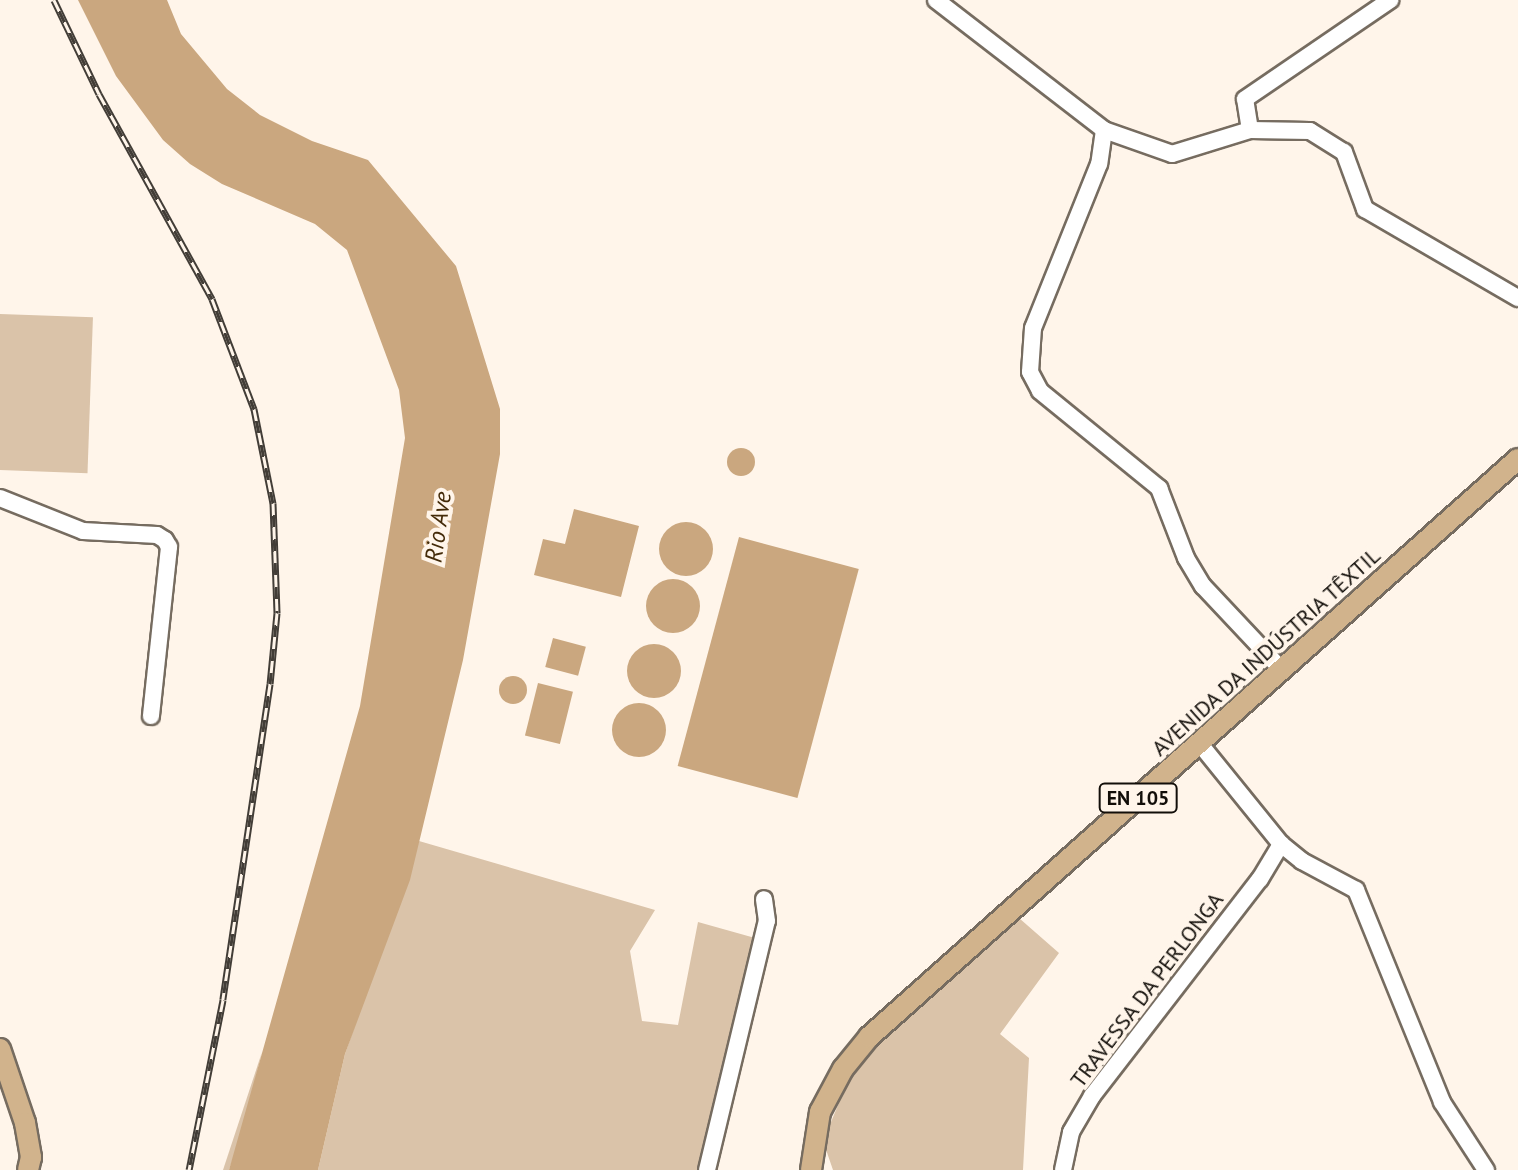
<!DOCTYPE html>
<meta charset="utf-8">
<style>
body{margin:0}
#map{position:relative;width:1518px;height:1170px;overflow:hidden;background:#fff5ea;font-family:"PT Sans",sans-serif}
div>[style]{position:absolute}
.green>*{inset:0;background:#dac3a9;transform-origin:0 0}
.water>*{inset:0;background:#caa77f;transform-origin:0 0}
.round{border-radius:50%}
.roads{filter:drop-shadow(2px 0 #766c60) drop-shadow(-2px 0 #766c60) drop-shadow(0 2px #766c60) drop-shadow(0 -2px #766c60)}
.minor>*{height:16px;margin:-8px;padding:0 8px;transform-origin:8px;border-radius:8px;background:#fff}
.major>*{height:20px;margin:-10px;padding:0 10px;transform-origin:10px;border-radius:10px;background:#d1b38c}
.rail>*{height:7px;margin-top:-3.5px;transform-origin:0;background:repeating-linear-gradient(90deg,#fff5ea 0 12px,#423d37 0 24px);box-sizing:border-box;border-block:2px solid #423d37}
span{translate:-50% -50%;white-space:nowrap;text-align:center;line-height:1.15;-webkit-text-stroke:8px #fff5ea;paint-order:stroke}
.shield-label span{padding:2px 6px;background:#fff5ea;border:2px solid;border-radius:6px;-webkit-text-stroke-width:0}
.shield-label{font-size:20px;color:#120e09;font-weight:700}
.street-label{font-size:22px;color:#120e09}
.water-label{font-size:24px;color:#442b09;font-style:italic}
</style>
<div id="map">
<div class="green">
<div style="left:0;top:314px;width:93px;height:156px;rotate:2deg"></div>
<div style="clip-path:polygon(419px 841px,655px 910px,630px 951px,642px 1021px,678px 1025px,698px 922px,755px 938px,700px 1170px,318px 1170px,345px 1054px)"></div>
<div style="clip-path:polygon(1019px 918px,1059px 953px,1000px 1034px,1029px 1058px,1023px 1170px,833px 1170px,823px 1141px,849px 1079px,869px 1051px)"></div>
<div style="clip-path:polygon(262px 1052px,243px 1130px,229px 1170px,223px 1170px)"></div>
</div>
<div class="water">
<div style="clip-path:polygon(78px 0,167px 0,181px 34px,227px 89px,260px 115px,312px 141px,368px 160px,456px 266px,500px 409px,500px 454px,463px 660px,410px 880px,345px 1054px,318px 1170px,229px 1170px,360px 706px,405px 438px,399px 390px,347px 250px,315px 224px,222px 184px,190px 164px,163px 140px,116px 76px)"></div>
<div class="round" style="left:727px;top:448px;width:28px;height:28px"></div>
<div style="clip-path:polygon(574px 509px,639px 526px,621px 597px,534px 575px,543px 539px,565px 544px)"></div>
<div class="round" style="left:659px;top:522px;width:54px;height:54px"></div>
<div style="left:739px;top:537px;width:124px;height:237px;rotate:15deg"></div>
<div class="round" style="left:646px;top:579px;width:54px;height:54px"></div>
<div style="left:553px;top:638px;width:34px;height:30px;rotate:15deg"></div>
<div class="round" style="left:627px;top:644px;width:54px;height:54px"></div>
<div class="round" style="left:499px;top:676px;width:28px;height:28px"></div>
<div style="left:538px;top:683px;width:36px;height:54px;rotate:14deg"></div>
<div class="round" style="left:612px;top:703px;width:54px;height:54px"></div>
</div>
<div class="roads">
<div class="minor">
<div style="left:936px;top:0;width:212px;rotate:37.7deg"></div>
<div style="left:1104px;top:130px;width:72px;rotate:19.4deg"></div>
<div style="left:1172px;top:154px;width:82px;rotate:-17.1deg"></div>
<div style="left:1250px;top:130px;width:60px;rotate:1deg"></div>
<div style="left:1310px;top:131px;width:40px;rotate:32deg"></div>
<div style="left:1344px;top:152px;width:61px;rotate:69.8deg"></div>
<div style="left:1365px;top:209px;width:177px;rotate:30.2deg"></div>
<div style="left:1104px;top:130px;width:34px;rotate:98deg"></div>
<div style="left:1099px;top:164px;width:177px;rotate:111.9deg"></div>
<div style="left:1033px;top:328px;width:44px;rotate:93.9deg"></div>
<div style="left:1030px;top:372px;width:21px;rotate:62deg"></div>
<div style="left:1040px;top:391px;width:154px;rotate:39.2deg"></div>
<div style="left:1159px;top:488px;width:75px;rotate:68.9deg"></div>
<div style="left:1186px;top:558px;width:33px;rotate:59deg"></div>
<div style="left:1203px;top:586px;width:115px;rotate:46.8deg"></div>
<div style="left:1250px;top:130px;width:31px;rotate:-99deg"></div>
<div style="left:1245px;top:99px;width:176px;rotate:-34.3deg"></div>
<div style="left:0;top:498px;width:89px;rotate:21.7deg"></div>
<div style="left:83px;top:531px;width:74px;rotate:3.1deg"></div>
<div style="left:157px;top:535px;width:9px;rotate:32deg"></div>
<div style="left:165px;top:540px;width:8px;rotate:60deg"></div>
<div style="left:169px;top:547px;width:170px;rotate:96.1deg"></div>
<div style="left:1200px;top:744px;width:129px;rotate:51deg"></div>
<div style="left:1281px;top:844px;width:27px;rotate:39deg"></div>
<div style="left:1302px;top:861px;width:61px;rotate:28.2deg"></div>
<div style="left:1356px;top:890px;width:229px;rotate:67.9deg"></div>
<div style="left:1442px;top:1102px;width:81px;rotate:57.1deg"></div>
<div style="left:707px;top:1170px;width:256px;rotate:-76.5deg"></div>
<div style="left:767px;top:921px;width:22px;rotate:-98deg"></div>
<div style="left:1063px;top:1170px;width:39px;rotate:-78deg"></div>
<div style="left:1071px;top:1132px;width:42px;rotate:-59.7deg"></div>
<div style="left:1092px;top:1096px;width:274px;rotate:-52.3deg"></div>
<div style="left:1260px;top:879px;width:41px;rotate:-59deg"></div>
</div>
<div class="major">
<div style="left:0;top:1049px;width:78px;rotate:71.3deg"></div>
<div style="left:25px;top:1123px;width:35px;rotate:80deg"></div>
<div style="left:31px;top:1157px;width:13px;rotate:103deg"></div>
<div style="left:811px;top:1170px;width:59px;rotate:-81.2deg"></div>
<div style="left:820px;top:1112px;width:49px;rotate:-61.9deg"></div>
<div style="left:843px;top:1069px;width:41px;rotate:-50.9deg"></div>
<div style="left:869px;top:1037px;width:869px;rotate:-41.69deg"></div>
</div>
</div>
<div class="rail">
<div style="left:54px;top:0;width:104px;rotate:64.4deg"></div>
<div style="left:99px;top:94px;width:234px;rotate:61.1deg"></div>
<div style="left:212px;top:299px;width:118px;rotate:69.1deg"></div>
<div style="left:254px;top:409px;width:96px;rotate:78.6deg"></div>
<div style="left:273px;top:503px;width:110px;rotate:87.9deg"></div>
<div style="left:277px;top:613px;width:71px;rotate:95.6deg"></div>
<div style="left:270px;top:684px;width:319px;rotate:98.5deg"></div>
<div style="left:223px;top:1000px;width:173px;rotate:101.3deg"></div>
</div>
<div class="shield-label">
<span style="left:1138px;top:798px">EN 105</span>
</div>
<div class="street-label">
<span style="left:1266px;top:652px;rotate:-42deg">AVENIDA DA INDÚSTRIA TÊXTIL</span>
<span style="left:1147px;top:990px;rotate:-53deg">TRAVESSA DA PERLONGA</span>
</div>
<div class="water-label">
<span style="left:438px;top:527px;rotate:-82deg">Rio Ave</span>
</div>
</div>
